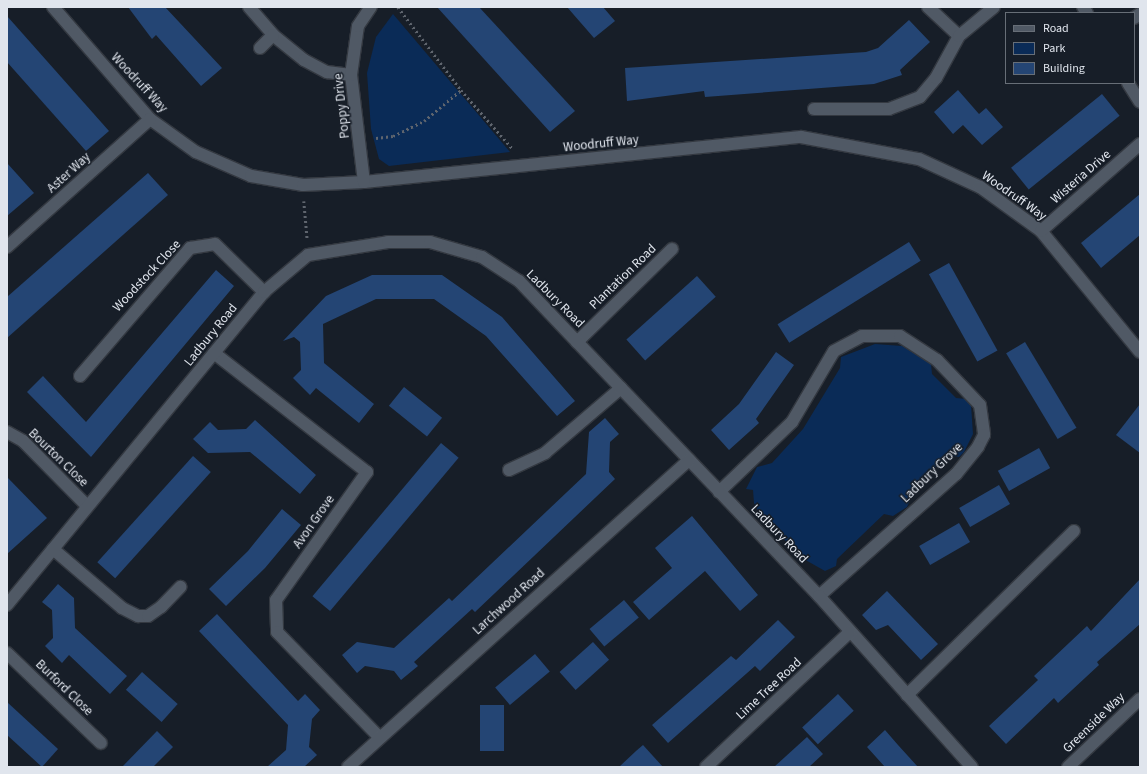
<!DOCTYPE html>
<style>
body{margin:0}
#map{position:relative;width:1147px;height:774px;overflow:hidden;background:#171e28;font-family:"Source Sans 3",sans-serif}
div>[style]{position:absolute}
.green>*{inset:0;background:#0a2b57}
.building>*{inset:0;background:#244574;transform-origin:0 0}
.path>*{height:2.5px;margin-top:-1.25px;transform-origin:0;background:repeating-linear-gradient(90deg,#5f656e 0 2px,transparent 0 5px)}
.roads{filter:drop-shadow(1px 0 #343941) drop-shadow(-1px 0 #343941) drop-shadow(0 1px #343941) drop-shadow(0 -1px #343941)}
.minor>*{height:12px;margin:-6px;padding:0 6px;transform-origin:6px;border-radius:6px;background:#505965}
span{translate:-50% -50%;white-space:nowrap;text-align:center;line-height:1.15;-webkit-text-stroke:3px #171e28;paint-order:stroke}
.street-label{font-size:13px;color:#e0e5ed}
.frame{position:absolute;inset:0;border:8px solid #e0e5ed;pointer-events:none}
.legend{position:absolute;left:1005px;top:12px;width:130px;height:72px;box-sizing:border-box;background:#171e28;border:1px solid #676e77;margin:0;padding:5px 7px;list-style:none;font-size:12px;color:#e0e5ed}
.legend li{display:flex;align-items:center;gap:8px;height:20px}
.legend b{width:20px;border:1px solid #676e77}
</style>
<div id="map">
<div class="green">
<div style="clip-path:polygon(393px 14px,510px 152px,389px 166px,379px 159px,371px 129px,367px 73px,376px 37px)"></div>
<div style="clip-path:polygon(875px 344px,902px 346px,931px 364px,932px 374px,956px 398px,966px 399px,971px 405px,973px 434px,964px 452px,959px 457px,948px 455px,916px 486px,907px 507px,893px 516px,884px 514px,837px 559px,836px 566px,825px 571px,802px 558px,760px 514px,754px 503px,753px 490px,746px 489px,757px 467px,772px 463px,803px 429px,840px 368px,841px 357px)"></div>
</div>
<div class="building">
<div style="clip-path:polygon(128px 7px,165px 7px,222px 68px,201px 86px,156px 35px,152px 39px)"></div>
<div style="clip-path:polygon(437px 7px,479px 7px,575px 111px,550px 132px)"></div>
<div style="clip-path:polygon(567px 7px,603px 7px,615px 21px,594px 38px)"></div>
<div style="clip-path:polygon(7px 16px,109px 131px,86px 151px,7px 62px)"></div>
<div style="clip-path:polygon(909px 20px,930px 42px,900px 70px,902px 75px,874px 84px,705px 97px,704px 91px,627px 101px,625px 68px,866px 52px,878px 48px)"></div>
<div style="clip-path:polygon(958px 90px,979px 114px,986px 108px,1003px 127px,982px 145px,963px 125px,953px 134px,934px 112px)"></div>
<div style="left:1102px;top:94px;width:28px;height:117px;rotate:51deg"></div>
<div style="clip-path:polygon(7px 163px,34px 193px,7px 216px)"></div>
<div style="clip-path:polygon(148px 173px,168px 195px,7px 338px,7px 297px)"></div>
<div style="clip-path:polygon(1140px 194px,1140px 235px,1101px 268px,1081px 243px)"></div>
<div style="left:909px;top:242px;width:22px;height:155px;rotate:58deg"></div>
<div style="left:949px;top:263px;width:100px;height:23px;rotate:61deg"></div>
<div style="clip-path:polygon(216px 270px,234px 286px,91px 457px,27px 392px,43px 376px,86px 422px)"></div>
<div style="clip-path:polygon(372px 275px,442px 275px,502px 317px,575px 401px,557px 416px,486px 336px,434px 299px,376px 299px,323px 324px,324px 363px,374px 404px,359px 423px,316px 388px,310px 395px,293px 378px,301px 370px,300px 342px,294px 337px,283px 341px,326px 296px)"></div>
<div style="left:697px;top:276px;width:28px;height:95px;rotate:48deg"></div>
<div style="left:1025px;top:342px;width:100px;height:22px;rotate:59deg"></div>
<div style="clip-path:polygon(776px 352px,794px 365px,756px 419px,759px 423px,729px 450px,711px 430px,739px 404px)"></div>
<div style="left:404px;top:387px;width:49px;height:24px;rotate:39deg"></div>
<div style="clip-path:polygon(1140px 404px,1140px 453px,1116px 435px)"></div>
<div style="clip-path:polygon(605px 418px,619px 434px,610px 442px,609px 472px,615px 479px,475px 612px,472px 609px,414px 662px,418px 666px,401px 680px,394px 671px,365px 666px,357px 673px,342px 655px,357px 642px,394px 648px,449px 598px,452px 601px,586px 474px,589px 432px)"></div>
<div style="clip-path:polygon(255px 420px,316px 475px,300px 494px,250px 452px,208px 453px,193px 439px,210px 422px,218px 430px,246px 429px)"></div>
<div style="left:441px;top:443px;width:23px;height:200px;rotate:40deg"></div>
<div style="left:1039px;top:448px;width:23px;height:47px;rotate:61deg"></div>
<div style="left:193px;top:456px;width:24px;height:143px;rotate:42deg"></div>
<div style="clip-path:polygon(7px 477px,47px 518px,7px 554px)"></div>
<div style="left:999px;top:485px;width:22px;height:46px;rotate:60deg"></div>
<div style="clip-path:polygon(282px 509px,301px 525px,265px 568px,226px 606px,209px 589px,248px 551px)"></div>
<div style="clip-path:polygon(692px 516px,758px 595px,740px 611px,705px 571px,649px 620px,633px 602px,672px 568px,655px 548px)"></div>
<div style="left:959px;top:523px;width:22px;height:46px;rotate:60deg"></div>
<div style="clip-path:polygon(1140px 579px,1140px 624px,1097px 662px,1099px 665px,1058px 703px,1054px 698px,1006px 744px,989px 726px,1038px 680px,1034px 676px,1087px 626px,1091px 631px)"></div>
<div style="clip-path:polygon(58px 584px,74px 598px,75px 628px,127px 676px,110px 694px,69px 655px,62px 663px,45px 646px,53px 638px,52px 610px,42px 602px)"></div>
<div style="clip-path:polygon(887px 591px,938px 644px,921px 660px,888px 625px,876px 630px,862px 615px)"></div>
<div style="left:624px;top:600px;width:23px;height:45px;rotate:50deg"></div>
<div style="clip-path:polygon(217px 614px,298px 701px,305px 694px,320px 710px,312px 719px,309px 747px,317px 755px,304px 767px,267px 767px,286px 750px,288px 725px,199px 631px)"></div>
<div style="clip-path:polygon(778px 620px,795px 637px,760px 671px,755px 666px,668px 743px,652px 725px,731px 656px,736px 660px)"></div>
<div style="left:593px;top:642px;width:24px;height:45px;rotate:48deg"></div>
<div style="left:535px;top:654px;width:23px;height:52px;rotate:50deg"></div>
<div style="left:142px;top:672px;width:48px;height:24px;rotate:42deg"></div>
<div style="left:838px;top:694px;width:23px;height:49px;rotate:47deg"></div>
<div style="clip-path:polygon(7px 702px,58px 749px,42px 767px,7px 735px)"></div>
<div style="left:480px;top:705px;width:24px;height:46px"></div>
<div style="clip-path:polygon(885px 730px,898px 745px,918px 767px,885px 767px,867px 747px)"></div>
<div style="clip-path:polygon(157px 731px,173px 747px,153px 767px,122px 767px)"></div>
<div style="clip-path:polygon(807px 737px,823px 754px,809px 767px,774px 767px)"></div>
<div style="clip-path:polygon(643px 745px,663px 767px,619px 767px,636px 751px)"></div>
</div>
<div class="path">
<div style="left:398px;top:7px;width:104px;rotate:52.8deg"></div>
<div style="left:461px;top:90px;width:79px;rotate:48.6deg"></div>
<div style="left:376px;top:138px;width:17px;rotate:-7deg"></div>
<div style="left:393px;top:136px;width:34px;rotate:-26deg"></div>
<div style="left:424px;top:121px;width:48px;rotate:-40deg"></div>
<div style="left:304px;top:201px;width:37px;rotate:85deg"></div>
</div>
<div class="roads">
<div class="minor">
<div style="left:53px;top:7px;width:148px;rotate:49.1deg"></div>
<div style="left:150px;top:119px;width:57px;rotate:35.7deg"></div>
<div style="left:196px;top:152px;width:60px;rotate:23.6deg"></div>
<div style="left:251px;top:176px;width:53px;rotate:9.8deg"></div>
<div style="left:303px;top:185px;width:61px;rotate:-2.8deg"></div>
<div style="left:364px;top:182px;width:439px;rotate:-5.9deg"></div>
<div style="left:801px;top:137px;width:120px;rotate:10.6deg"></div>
<div style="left:919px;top:159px;width:67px;rotate:24.7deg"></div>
<div style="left:980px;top:187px;width:75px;rotate:35.8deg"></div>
<div style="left:1041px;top:231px;width:156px;rotate:50.7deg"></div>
<div style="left:249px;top:7px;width:37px;rotate:49deg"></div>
<div style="left:273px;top:35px;width:40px;rotate:39deg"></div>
<div style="left:304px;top:60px;width:26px;rotate:28deg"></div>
<div style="left:327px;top:72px;width:24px;rotate:7deg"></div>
<div style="left:928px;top:7px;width:42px;rotate:43.1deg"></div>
<div style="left:1083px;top:7px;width:7px;rotate:56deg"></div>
<div style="left:1134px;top:18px;width:7px;rotate:-34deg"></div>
<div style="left:260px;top:48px;width:18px;rotate:-45deg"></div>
<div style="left:1128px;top:83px;width:22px;rotate:58deg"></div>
<div style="left:814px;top:109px;width:75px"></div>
<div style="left:889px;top:109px;width:33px;rotate:-21deg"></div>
<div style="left:920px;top:97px;width:25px;rotate:-50deg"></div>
<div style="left:936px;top:78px;width:48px;rotate:-61.3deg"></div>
<div style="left:959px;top:36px;width:45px;rotate:-39.6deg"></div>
<div style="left:364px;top:182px;width:108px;rotate:-96.9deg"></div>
<div style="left:351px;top:75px;width:49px;rotate:-81.9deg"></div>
<div style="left:358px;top:26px;width:23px;rotate:-56deg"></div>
<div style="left:1041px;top:231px;width:132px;rotate:-41.3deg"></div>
<div style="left:7px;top:247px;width:192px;rotate:-41.8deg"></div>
<div style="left:577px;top:342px;width:133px;rotate:-44.4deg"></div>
<div style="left:214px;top:353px;width:194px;rotate:37.9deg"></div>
<div style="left:367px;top:472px;width:157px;rotate:125.4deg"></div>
<div style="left:276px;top:600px;width:32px;rotate:88deg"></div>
<div style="left:277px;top:632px;width:146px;rotate:45.8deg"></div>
<div style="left:80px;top:376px;width:169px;rotate:-49.3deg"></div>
<div style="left:190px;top:248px;width:25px;rotate:-9deg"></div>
<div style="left:215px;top:244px;width:69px;rotate:44.4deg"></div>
<div style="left:7px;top:432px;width:18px;rotate:29deg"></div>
<div style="left:23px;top:441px;width:91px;rotate:45.4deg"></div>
<div style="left:509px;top:470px;width:40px;rotate:-25deg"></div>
<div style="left:545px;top:453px;width:100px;rotate:-40.5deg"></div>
<div style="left:719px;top:492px;width:101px;rotate:-43.8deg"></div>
<div style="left:792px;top:422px;width:82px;rotate:-59.4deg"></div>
<div style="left:834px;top:351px;width:32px;rotate:-28deg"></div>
<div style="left:862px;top:336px;width:38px"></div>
<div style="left:900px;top:336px;width:44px;rotate:33deg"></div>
<div style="left:937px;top:360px;width:62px;rotate:46.3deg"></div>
<div style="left:980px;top:405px;width:30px;rotate:82deg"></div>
<div style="left:984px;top:435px;width:13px;rotate:117deg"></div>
<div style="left:978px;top:447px;width:35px;rotate:129deg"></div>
<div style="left:956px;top:474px;width:183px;rotate:138.3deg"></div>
<div style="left:53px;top:549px;width:91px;rotate:40.5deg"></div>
<div style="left:122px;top:608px;width:18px;rotate:27deg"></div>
<div style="left:138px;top:616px;width:10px"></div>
<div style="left:148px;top:616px;width:16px;rotate:-35deg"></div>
<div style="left:161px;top:607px;width:28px;rotate:-46deg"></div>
<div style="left:7px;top:605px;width:405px;rotate:-50.6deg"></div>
<div style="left:264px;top:292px;width:57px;rotate:-40.1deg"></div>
<div style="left:308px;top:255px;width:81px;rotate:-9.2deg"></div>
<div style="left:388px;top:242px;width:42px"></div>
<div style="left:430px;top:242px;width:54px;rotate:16.1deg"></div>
<div style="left:482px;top:257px;width:44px;rotate:33deg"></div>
<div style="left:519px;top:281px;width:435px;rotate:46.4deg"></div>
<div style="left:819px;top:596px;width:229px;rotate:48.2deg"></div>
<div style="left:7px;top:653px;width:130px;rotate:43.8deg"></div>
<div style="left:907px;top:695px;width:234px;rotate:-44.5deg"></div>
<div style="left:348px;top:767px;width:459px;rotate:-42deg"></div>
<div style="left:706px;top:767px;width:197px;rotate:-43.2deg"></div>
<div style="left:1068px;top:767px;width:99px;rotate:-43.4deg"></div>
</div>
</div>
<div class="street-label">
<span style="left:139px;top:83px;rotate:47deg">Woodruff Way</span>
<span style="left:342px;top:106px;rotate:-96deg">Poppy Drive</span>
<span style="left:601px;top:144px;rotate:-6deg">Woodruff Way</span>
<span style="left:69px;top:173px;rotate:-42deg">Aster Way</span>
<span style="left:1081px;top:177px;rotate:-41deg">Wisteria Drive</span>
<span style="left:1014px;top:196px;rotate:35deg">Woodruff Way</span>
<span style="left:147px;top:276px;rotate:-47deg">Woodstock Close</span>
<span style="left:623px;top:277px;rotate:-44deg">Plantation Road</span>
<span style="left:555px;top:299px;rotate:45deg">Ladbury Road</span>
<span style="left:211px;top:335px;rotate:-51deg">Ladbury Road</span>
<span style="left:58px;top:458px;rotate:44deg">Bourton Close</span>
<span style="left:932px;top:473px;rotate:-44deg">Ladbury Grove</span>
<span style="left:314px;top:522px;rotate:-55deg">Avon Grove</span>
<span style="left:779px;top:534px;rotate:46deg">Ladbury Road</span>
<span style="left:509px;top:602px;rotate:-42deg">Larchwood Road</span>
<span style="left:64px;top:688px;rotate:44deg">Burford Close</span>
<span style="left:769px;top:689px;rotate:-43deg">Lime Tree Road</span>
<span style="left:1094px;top:723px;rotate:-44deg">Greenside Way</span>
</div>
<div class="frame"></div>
<ul class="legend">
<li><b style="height:5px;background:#505965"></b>Road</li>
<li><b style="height:11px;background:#0a2b57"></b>Park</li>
<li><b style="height:11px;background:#244574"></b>Building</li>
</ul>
</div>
